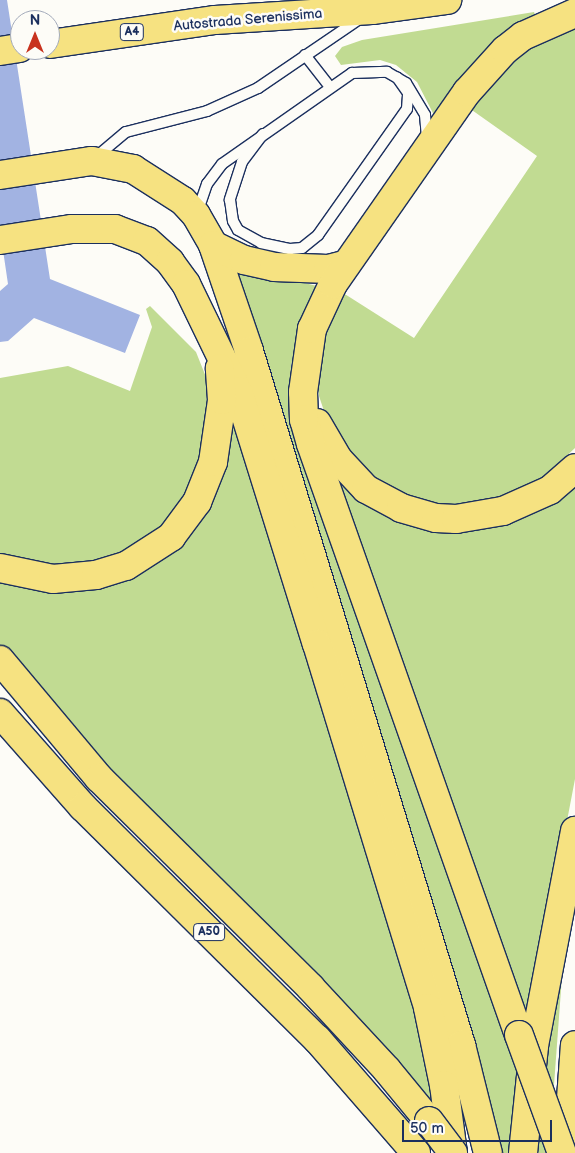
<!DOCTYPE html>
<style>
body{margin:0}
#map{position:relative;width:575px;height:1153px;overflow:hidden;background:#fdfcf7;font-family:"Balsamiq Sans",sans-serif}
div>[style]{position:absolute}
.green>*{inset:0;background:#c1db92}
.building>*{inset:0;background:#a2b3e2}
.roads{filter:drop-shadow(1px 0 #1b2f5e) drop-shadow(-1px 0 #1b2f5e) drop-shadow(0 1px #1b2f5e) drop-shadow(0 -1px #1b2f5e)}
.lane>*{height:10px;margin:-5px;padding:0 5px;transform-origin:5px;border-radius:5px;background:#fdfcf7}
.highway>*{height:28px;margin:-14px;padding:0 14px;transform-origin:14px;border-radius:14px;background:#f6e281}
.bridges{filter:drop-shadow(1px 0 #1b2f5e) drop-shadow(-1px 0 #1b2f5e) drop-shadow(0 1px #1b2f5e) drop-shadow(0 -1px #1b2f5e)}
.highway-bridge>*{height:28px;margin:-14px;padding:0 14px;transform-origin:14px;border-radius:14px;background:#f6e281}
span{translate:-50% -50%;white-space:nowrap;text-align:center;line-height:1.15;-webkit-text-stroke:5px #fdfcf7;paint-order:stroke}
.shield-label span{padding:1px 4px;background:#fdfcf7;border:1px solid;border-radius:4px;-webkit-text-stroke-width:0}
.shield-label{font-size:12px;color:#1b2f5e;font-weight:700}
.street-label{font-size:14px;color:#1b2f5e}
.north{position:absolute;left:10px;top:10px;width:50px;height:50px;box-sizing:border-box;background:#fdfcf7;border:1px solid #a3aaba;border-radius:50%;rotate:0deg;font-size:14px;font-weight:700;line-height:20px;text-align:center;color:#1b2f5e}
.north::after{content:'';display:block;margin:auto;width:18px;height:22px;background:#c8321e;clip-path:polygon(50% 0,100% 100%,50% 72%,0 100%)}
.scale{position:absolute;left:402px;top:1120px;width:150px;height:22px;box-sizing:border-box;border:2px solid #1b2f5e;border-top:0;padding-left:6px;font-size:15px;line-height:18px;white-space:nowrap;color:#1b2f5e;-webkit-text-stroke:4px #fdfcf7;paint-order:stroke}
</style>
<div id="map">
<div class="green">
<div style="clip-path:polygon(534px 12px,536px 17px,438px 114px,434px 115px,417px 82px,396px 65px,380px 60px,341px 65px,335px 56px,342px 47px,362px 40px)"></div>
<div style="clip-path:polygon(575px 21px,575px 448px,542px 479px,497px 501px,458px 507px,421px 503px,383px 486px,348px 454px,326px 417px,319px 396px,316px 375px,318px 348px,340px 291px,414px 338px,537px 156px,469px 108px,514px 54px)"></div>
<div style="clip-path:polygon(235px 266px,317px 286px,319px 289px,291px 365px,290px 411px,520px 1081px,511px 1153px,500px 1153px,232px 270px)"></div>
<div style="clip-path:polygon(150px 306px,196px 352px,206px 377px,208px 430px,189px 496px,165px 529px,121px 556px,76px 568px,0 557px,0 378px,68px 366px,130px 391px,152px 327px,146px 309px)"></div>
<div style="clip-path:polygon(236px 415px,410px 981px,437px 1110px,91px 756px,0 647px,0 578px,164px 555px,229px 416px)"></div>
<div style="clip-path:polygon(336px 471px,424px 524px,575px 478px,575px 779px,528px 1025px,337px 489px)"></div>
<div style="clip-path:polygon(566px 922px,549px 1153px,531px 1153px)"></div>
</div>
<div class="building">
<div style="clip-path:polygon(0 0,7px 0,50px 279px,140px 315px,125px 353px,34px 318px,8px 341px,0 342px,0 291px,8px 284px,0 230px)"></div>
</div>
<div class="roads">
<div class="lane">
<div style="left:305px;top:55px;width:39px;rotate:52deg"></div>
<div style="left:263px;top:134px;width:35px;rotate:127deg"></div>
<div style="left:242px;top:162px;width:40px;rotate:108deg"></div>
<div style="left:230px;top:200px;width:21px;rotate:82deg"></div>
<div style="left:233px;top:221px;width:10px;rotate:61deg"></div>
<div style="left:238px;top:230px;width:26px;rotate:29deg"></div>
<div style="left:261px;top:243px;width:30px;rotate:12deg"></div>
<div style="left:290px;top:249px;width:12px;rotate:-5deg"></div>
<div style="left:302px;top:248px;width:21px;rotate:-39deg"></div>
<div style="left:318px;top:235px;width:154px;rotate:-54.8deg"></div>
<div style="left:407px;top:109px;width:16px;rotate:-86deg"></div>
<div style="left:408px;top:93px;width:19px;rotate:-125deg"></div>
<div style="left:96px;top:157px;width:39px;rotate:-40deg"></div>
<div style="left:126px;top:132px;width:84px;rotate:-14.5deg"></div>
<div style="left:207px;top:111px;width:56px;rotate:-24.3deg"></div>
<div style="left:258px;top:88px;width:125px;rotate:-34.2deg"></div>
<div style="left:197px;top:213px;width:31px;rotate:-71deg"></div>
<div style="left:207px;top:184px;width:25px;rotate:-53deg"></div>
<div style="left:222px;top:164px;width:159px;rotate:-35deg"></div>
<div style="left:352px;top:73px;width:35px;rotate:-2deg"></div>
<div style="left:387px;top:72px;width:22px;rotate:30deg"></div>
<div style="left:406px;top:83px;width:37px;rotate:59deg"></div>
<div style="left:425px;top:115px;width:23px;rotate:85deg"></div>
</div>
<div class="highway">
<div style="left:50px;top:44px;width:167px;rotate:-8.3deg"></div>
<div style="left:215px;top:20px;width:157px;rotate:-3.6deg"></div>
<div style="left:372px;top:10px;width:76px;rotate:-7.6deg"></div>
<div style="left:0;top:51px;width:20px;rotate:-9deg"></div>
<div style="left:0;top:175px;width:93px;rotate:-8.7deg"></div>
<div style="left:92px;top:161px;width:42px;rotate:11deg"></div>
<div style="left:133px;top:169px;width:59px;rotate:32.6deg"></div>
<div style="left:183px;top:201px;width:19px;rotate:47deg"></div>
<div style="left:196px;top:215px;width:34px;rotate:60deg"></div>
<div style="left:213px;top:245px;width:112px;rotate:71.2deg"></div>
<div style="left:249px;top:351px;width:726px;rotate:73.01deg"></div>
<div style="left:461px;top:1045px;width:111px;rotate:76deg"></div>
<div style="left:0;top:240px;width:73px;rotate:-8.7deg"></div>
<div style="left:72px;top:229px;width:43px"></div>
<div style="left:115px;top:229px;width:34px;rotate:21deg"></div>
<div style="left:147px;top:241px;width:31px;rotate:42deg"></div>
<div style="left:170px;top:262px;width:27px;rotate:54deg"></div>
<div style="left:186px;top:284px;width:119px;rotate:64.1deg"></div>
<div style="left:238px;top:391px;width:265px;rotate:72.7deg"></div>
<div style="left:317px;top:644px;width:381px;rotate:73deg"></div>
<div style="left:428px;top:1008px;width:79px;rotate:78.3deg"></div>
<div style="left:444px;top:1085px;width:69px;rotate:82.5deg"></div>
<div style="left:213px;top:245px;width:34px;rotate:26deg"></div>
<div style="left:244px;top:260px;width:31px;rotate:13deg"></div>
<div style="left:274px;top:267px;width:54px;rotate:2.1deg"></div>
<div style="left:328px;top:269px;width:16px;rotate:-14deg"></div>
<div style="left:317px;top:423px;width:42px;rotate:59.7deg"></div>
<div style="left:338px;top:459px;width:41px;rotate:47deg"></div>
<div style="left:366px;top:489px;width:40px;rotate:28deg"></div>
<div style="left:401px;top:508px;width:36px;rotate:16deg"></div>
<div style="left:436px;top:518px;width:20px;rotate:3deg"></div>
<div style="left:456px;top:519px;width:48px;rotate:-9.7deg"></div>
<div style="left:503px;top:511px;width:51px;rotate:-24.1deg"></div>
<div style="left:550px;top:490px;width:33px;rotate:-41deg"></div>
<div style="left:0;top:568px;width:54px;rotate:11.7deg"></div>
<div style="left:53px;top:579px;width:43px;rotate:-5.3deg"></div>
<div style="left:96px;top:575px;width:31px;rotate:-17deg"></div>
<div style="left:126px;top:566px;width:54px;rotate:-32.8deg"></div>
<div style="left:171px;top:537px;width:44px;rotate:-53.4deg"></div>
<div style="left:197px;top:502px;width:43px;rotate:-68.2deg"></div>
<div style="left:213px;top:462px;width:63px;rotate:-81.7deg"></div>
<div style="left:222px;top:400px;width:32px;rotate:-94deg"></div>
<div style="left:0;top:660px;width:154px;rotate:50deg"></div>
<div style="left:99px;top:778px;width:297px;rotate:44.7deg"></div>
<div style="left:310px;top:987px;width:113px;rotate:47.1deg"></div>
<div style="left:387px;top:1070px;width:66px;rotate:50.5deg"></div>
<div style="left:0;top:713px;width:125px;rotate:48.6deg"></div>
<div style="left:83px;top:807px;width:330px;rotate:44.8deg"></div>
<div style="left:317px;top:1039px;width:151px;rotate:49deg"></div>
<div style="left:519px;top:1035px;width:627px;rotate:-109.39deg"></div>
<div style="left:311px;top:444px;width:25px;rotate:-106deg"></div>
<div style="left:304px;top:420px;width:28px;rotate:-92deg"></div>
<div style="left:303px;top:392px;width:64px;rotate:-81.9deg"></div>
<div style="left:312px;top:329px;width:50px;rotate:-65deg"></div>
<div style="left:333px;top:284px;width:234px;rotate:-55.1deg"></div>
<div style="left:467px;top:92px;width:57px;rotate:-47.9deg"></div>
<div style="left:505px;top:50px;width:23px;rotate:-38deg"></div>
<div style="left:523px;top:36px;width:57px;rotate:-23.9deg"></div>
<div style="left:523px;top:1153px;width:108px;rotate:-84.1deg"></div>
<div style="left:534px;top:1046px;width:219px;rotate:-79.2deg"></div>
<div style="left:567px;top:1153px;width:108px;rotate:-85.8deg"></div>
</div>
</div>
<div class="bridges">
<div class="highway-bridge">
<div style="left:519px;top:1035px;width:126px;rotate:70deg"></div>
<div style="left:429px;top:1121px;width:40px;rotate:53deg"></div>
</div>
</div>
<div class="shield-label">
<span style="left:132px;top:32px">A4</span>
<span style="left:209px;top:932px">A50</span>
</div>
<div class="street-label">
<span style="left:248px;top:20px;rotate:-5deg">Autostrada Serenissima</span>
</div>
<div class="north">N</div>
<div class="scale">50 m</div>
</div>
